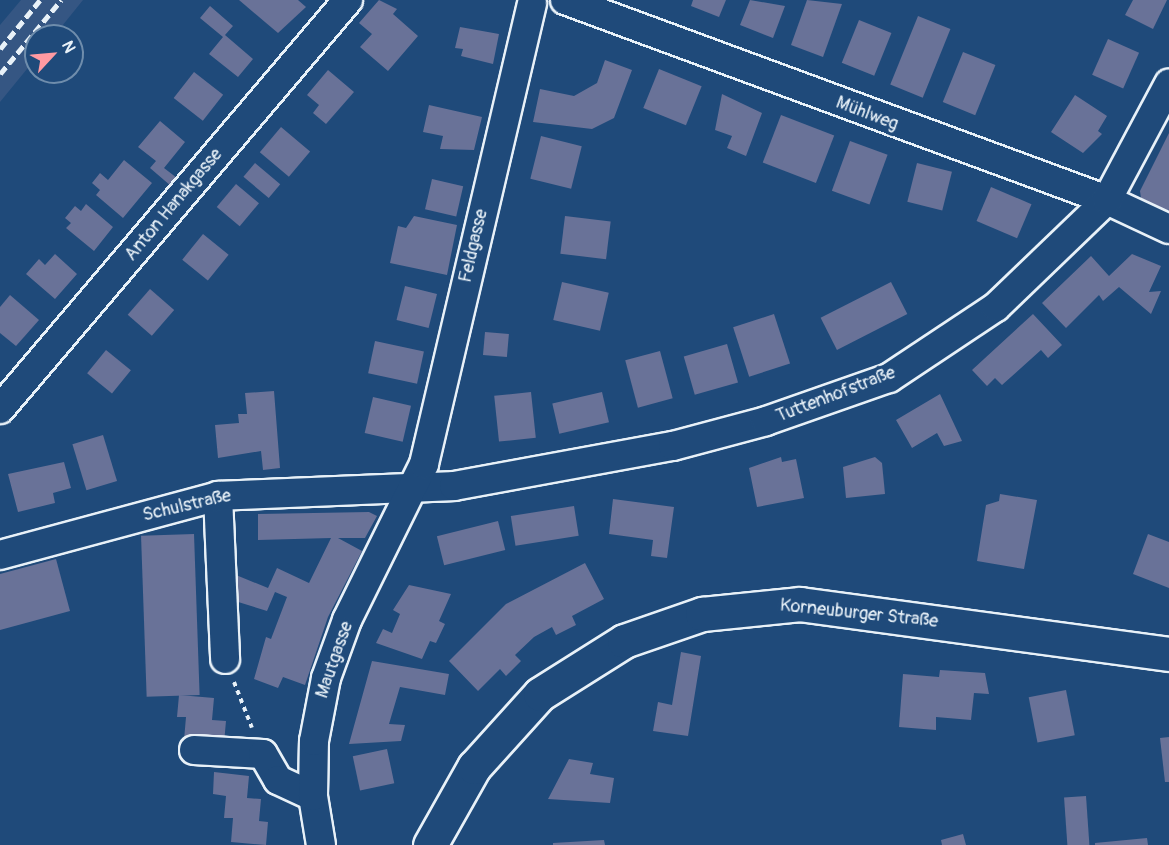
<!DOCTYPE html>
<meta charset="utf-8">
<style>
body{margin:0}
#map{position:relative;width:1169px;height:845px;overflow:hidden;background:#1f4a7a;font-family:Pangolin,sans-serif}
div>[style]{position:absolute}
.built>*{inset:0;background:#355683}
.building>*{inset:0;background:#697298;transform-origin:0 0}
.path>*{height:4px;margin-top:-2px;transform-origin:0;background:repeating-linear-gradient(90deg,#e8f1f8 0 4.5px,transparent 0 9px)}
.roads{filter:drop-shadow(2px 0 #e8f1f8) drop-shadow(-2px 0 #e8f1f8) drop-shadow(0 2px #e8f1f8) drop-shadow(0 -2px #e8f1f8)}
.minor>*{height:28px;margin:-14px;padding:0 14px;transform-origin:14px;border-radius:14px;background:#1f4a7a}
.primary>*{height:33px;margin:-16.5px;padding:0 16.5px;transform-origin:16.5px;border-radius:16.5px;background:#1f4a7a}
.rail>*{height:4.5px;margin-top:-2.25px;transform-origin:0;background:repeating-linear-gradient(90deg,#e8f1f8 0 9px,transparent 0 13.5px)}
span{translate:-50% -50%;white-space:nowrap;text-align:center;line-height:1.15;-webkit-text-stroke:6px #1f4a7a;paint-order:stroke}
.street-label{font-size:18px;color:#e8f1f8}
.north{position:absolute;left:24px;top:24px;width:60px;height:60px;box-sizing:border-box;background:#1f4a7a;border:2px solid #6f8dac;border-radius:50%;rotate:64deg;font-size:16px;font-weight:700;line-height:24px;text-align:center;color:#e8f1f8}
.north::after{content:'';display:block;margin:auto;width:21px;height:27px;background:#ff9aa2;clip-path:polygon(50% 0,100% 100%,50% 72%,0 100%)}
</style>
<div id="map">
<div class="built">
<div style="clip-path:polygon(21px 0,83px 0,54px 36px,36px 36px,36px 58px,0 102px,0 25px)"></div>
</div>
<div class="building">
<div style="clip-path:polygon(239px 0,298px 0,306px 7px,278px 33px)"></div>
<div style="clip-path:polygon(379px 0,397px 9px,393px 14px,418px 36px,388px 71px,360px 47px,372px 34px,359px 23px)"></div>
<div style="clip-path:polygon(693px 0,726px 0,719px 17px,691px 6px)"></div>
<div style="clip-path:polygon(750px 0,785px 6px,773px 38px,740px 25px)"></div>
<div style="clip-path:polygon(807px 0,842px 4px,823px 57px,791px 45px)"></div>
<div style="clip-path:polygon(1133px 0,1167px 0,1153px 29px,1125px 15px)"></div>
<div style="clip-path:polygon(210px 6px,233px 26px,225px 35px,253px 59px,238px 77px,209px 54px,223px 37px,200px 18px)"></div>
<div style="left:918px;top:16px;width:35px;height:74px;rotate:22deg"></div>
<div style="left:859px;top:20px;width:35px;height:46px;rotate:22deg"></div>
<div style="clip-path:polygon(460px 27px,499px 34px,493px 64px,461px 56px,463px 49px,455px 48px)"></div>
<div style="left:1108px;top:39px;width:34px;height:39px;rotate:24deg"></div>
<div style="left:963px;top:52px;width:35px;height:54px;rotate:22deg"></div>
<div style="clip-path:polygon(605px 60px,632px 70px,614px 118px,592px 129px,533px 122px,540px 89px,574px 96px,597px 83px)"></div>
<div style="left:659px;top:69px;width:46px;height:42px;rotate:22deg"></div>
<div style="clip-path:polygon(328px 70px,354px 92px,326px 124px,313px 113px,319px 105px,307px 95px)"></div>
<div style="left:194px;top:72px;width:37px;height:33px;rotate:38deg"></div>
<div style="clip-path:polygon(722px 94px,762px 113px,746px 156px,727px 148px,732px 136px,715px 130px)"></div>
<div style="clip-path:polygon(1075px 95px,1107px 116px,1098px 131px,1102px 134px,1083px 153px,1051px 132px)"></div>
<div style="clip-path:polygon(429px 105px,482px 117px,474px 150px,440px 149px,443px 136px,423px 132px)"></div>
<div style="left:781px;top:115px;width:57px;height:51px;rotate:21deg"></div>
<div style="clip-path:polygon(160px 121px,185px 142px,164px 168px,177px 178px,171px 186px,150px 168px,156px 161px,138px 147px)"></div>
<div style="left:281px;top:127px;width:38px;height:33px;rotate:40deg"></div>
<div style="clip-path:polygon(1169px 133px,1169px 209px,1168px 211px,1141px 198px,1140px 191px)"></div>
<div style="left:541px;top:136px;width:42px;height:44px;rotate:14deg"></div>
<div style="left:850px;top:141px;width:40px;height:53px;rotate:20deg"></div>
<div style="clip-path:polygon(124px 160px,152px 183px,123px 218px,96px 195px,100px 190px,92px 183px,100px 173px,108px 180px)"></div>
<div style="left:255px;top:163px;width:33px;height:18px;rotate:40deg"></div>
<div style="left:917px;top:163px;width:36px;height:40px;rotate:14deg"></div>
<div style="left:432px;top:179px;width:32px;height:31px;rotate:13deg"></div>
<div style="left:236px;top:184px;width:30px;height:30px;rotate:40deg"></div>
<div style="left:991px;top:187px;width:44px;height:37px;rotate:23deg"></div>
<div style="clip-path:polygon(86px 204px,113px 227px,94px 251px,66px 228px,71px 223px,65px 218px,75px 206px,81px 211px)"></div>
<div style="clip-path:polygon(414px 216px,457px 225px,447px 275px,390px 263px,398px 226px,406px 228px)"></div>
<div style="left:565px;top:216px;width:46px;height:38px;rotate:7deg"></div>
<div style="left:203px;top:234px;width:33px;height:33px;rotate:39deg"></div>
<div style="clip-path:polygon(55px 254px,77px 274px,55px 299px,26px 274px,39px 259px,45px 265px)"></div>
<div style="clip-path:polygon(1132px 254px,1161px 266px,1149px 292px,1161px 291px,1151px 314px,1119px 287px,1103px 301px,1099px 295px,1066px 328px,1042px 303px,1091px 256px,1109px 276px)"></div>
<div style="left:562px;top:282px;width:48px;height:39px;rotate:13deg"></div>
<div style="left:891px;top:282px;width:36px;height:79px;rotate:63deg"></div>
<div style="left:405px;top:286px;width:33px;height:35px;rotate:14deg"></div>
<div style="left:150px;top:289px;width:32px;height:34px;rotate:41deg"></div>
<div style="clip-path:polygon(10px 295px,39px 320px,16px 346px,0 333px,0 307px)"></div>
<div style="left:774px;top:314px;width:52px;height:43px;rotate:72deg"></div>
<div style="clip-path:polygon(1033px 314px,1062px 345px,1048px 358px,1041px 350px,1002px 385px,995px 378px,987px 386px,972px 370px)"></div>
<div style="left:485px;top:332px;width:24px;height:23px;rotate:5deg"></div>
<div style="left:375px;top:341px;width:50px;height:33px;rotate:12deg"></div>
<div style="left:727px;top:344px;width:40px;height:45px;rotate:74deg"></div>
<div style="left:106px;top:350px;width:32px;height:30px;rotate:39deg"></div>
<div style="left:660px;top:351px;width:49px;height:36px;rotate:75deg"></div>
<div style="clip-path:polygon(274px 391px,280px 468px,263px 470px,261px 451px,218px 458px,215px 425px,239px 423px,238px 414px,247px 414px,245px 393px)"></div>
<div style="left:531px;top:392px;width:46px;height:37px;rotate:84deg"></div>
<div style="left:602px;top:392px;width:31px;height:51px;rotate:77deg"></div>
<div style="clip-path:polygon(940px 394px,962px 441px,944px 446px,937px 433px,912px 448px,896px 420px)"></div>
<div style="left:373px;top:397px;width:39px;height:37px;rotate:13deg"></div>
<div style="left:103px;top:435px;width:48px;height:32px;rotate:73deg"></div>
<div style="clip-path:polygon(781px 457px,782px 462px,796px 459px,804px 498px,757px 507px,749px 468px)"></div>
<div style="clip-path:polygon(875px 457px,882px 463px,885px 494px,846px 498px,843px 467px)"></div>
<div style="clip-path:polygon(64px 462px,71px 488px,53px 493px,55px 503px,18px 512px,8px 474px)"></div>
<div style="clip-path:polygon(1000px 494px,1037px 500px,1024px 569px,977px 561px,986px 505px,999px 501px)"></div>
<div style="clip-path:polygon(613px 499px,674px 507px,667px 558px,651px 556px,653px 540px,609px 534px)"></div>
<div style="left:574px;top:506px;width:30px;height:64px;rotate:81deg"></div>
<div style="clip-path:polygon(369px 512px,377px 516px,365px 538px,338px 538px,362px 551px,328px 617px,305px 685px,283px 677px,278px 688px,254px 679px,266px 637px,271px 639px,287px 597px,275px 592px,267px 611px,235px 601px,236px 575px,268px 588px,277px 568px,309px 583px,331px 538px,258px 540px,258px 514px)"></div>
<div style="left:498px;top:521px;width:30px;height:63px;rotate:76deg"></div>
<div style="left:194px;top:534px;width:161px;height:53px;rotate:88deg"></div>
<div style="clip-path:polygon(1148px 534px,1169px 542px,1169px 588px,1133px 574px)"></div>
<div style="clip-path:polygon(56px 559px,70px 611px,0 630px,0 574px)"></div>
<div style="clip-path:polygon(585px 563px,604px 599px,572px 616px,576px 625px,556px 635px,552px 627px,534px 637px,515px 655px,521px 661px,506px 676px,500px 669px,478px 691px,449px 661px,506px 604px)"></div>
<div style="clip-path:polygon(409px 585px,451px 594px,439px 621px,445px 624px,436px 643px,430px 641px,422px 659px,376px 643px,383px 629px,392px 633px,400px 614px,393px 610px)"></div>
<div style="clip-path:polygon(681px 652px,701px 656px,688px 736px,653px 731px,658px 702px,672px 705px)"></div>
<div style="clip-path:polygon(372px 661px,449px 674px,445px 695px,400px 687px,389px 724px,405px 725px,401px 741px,349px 744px)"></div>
<div style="clip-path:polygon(940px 670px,985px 673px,989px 694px,974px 693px,971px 720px,936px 717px,936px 730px,899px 727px,903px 674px,939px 677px)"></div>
<div style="left:1066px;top:690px;width:46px;height:38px;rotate:79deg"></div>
<div style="clip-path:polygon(179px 695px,214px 698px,212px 720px,226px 721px,224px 743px,184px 740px,186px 717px,177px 717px)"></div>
<div style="clip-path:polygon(1169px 737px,1169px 782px,1165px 782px,1160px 738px)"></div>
<div style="left:387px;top:749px;width:35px;height:35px;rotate:78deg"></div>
<div style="clip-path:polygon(569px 759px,593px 763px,590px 774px,614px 778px,610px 803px,548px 799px)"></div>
<div style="clip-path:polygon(214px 772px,249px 776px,247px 798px,261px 799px,259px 821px,268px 822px,266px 845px,231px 842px,233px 818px,224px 818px,226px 796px,213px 794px)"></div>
<div style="left:1086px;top:796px;width:49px;height:22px;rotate:86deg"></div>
<div style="clip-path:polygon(963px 834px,966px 845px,942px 845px,941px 840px)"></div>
<div style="clip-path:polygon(1147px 838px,1148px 845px,1095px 845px,1095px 843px)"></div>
<div style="clip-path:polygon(604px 840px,605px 845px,553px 845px,553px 843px)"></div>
</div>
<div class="path">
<div style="left:234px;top:682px;width:49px;rotate:68.6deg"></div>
</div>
<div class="roads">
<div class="minor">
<div style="left:565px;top:0;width:578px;rotate:20.25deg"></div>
<div style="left:1107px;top:200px;width:68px;rotate:25.1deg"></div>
<div style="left:0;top:409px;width:537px;rotate:-49.61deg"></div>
<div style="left:218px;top:496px;width:163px;rotate:87.5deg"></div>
<div style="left:0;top:555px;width:226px;rotate:-15.1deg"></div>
<div style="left:218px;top:496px;width:236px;rotate:-2.4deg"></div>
<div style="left:454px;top:486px;width:223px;rotate:-10.4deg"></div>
<div style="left:673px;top:446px;width:96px;rotate:-15deg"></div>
<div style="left:766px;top:421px;width:130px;rotate:-19.3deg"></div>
<div style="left:889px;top:378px;width:128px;rotate:-33.6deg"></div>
<div style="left:996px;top:307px;width:154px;rotate:-43.9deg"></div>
<div style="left:1107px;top:200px;width:132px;rotate:-61.9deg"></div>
<div style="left:194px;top:750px;width:69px;rotate:3.3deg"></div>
<div style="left:263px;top:754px;width:30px;rotate:60deg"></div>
<div style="left:278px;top:780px;width:38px;rotate:25deg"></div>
<div style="left:321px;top:845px;width:50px;rotate:-99.3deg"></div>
<div style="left:313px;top:796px;width:55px;rotate:-89deg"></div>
<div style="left:314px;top:741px;width:64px;rotate:-79.2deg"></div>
<div style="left:326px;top:678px;width:62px;rotate:-70.1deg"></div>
<div style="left:347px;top:620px;width:174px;rotate:-63.7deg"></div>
<div style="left:424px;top:464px;width:473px;rotate:-76.8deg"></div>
</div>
<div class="primary">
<div style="left:430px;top:845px;width:90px;rotate:-60.6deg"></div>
<div style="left:474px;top:767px;width:98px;rotate:-47.9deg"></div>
<div style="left:540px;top:694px;width:99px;rotate:-32.2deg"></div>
<div style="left:624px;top:641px;width:83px;rotate:-19.1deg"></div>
<div style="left:702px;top:614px;width:99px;rotate:-5.8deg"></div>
<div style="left:800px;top:604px;width:372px;rotate:7.7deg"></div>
</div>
</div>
<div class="rail">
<div style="left:0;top:49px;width:63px;rotate:-50.8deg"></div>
<div style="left:0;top:74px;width:96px;rotate:-50.5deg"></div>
</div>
<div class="street-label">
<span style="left:867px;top:114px;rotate:21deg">Mühlweg</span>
<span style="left:174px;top:205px;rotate:-50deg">Anton Hanakgasse</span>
<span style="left:474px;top:246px;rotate:-77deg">Feldgasse</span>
<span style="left:836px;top:395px;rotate:-21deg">Tuttenhofstraße</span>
<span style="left:187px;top:506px;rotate:-13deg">Schulstraße</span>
<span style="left:859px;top:614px;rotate:6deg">Korneuburger Straße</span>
<span style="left:335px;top:660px;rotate:-71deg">Mautgasse</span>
</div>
<div class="north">N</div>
</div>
